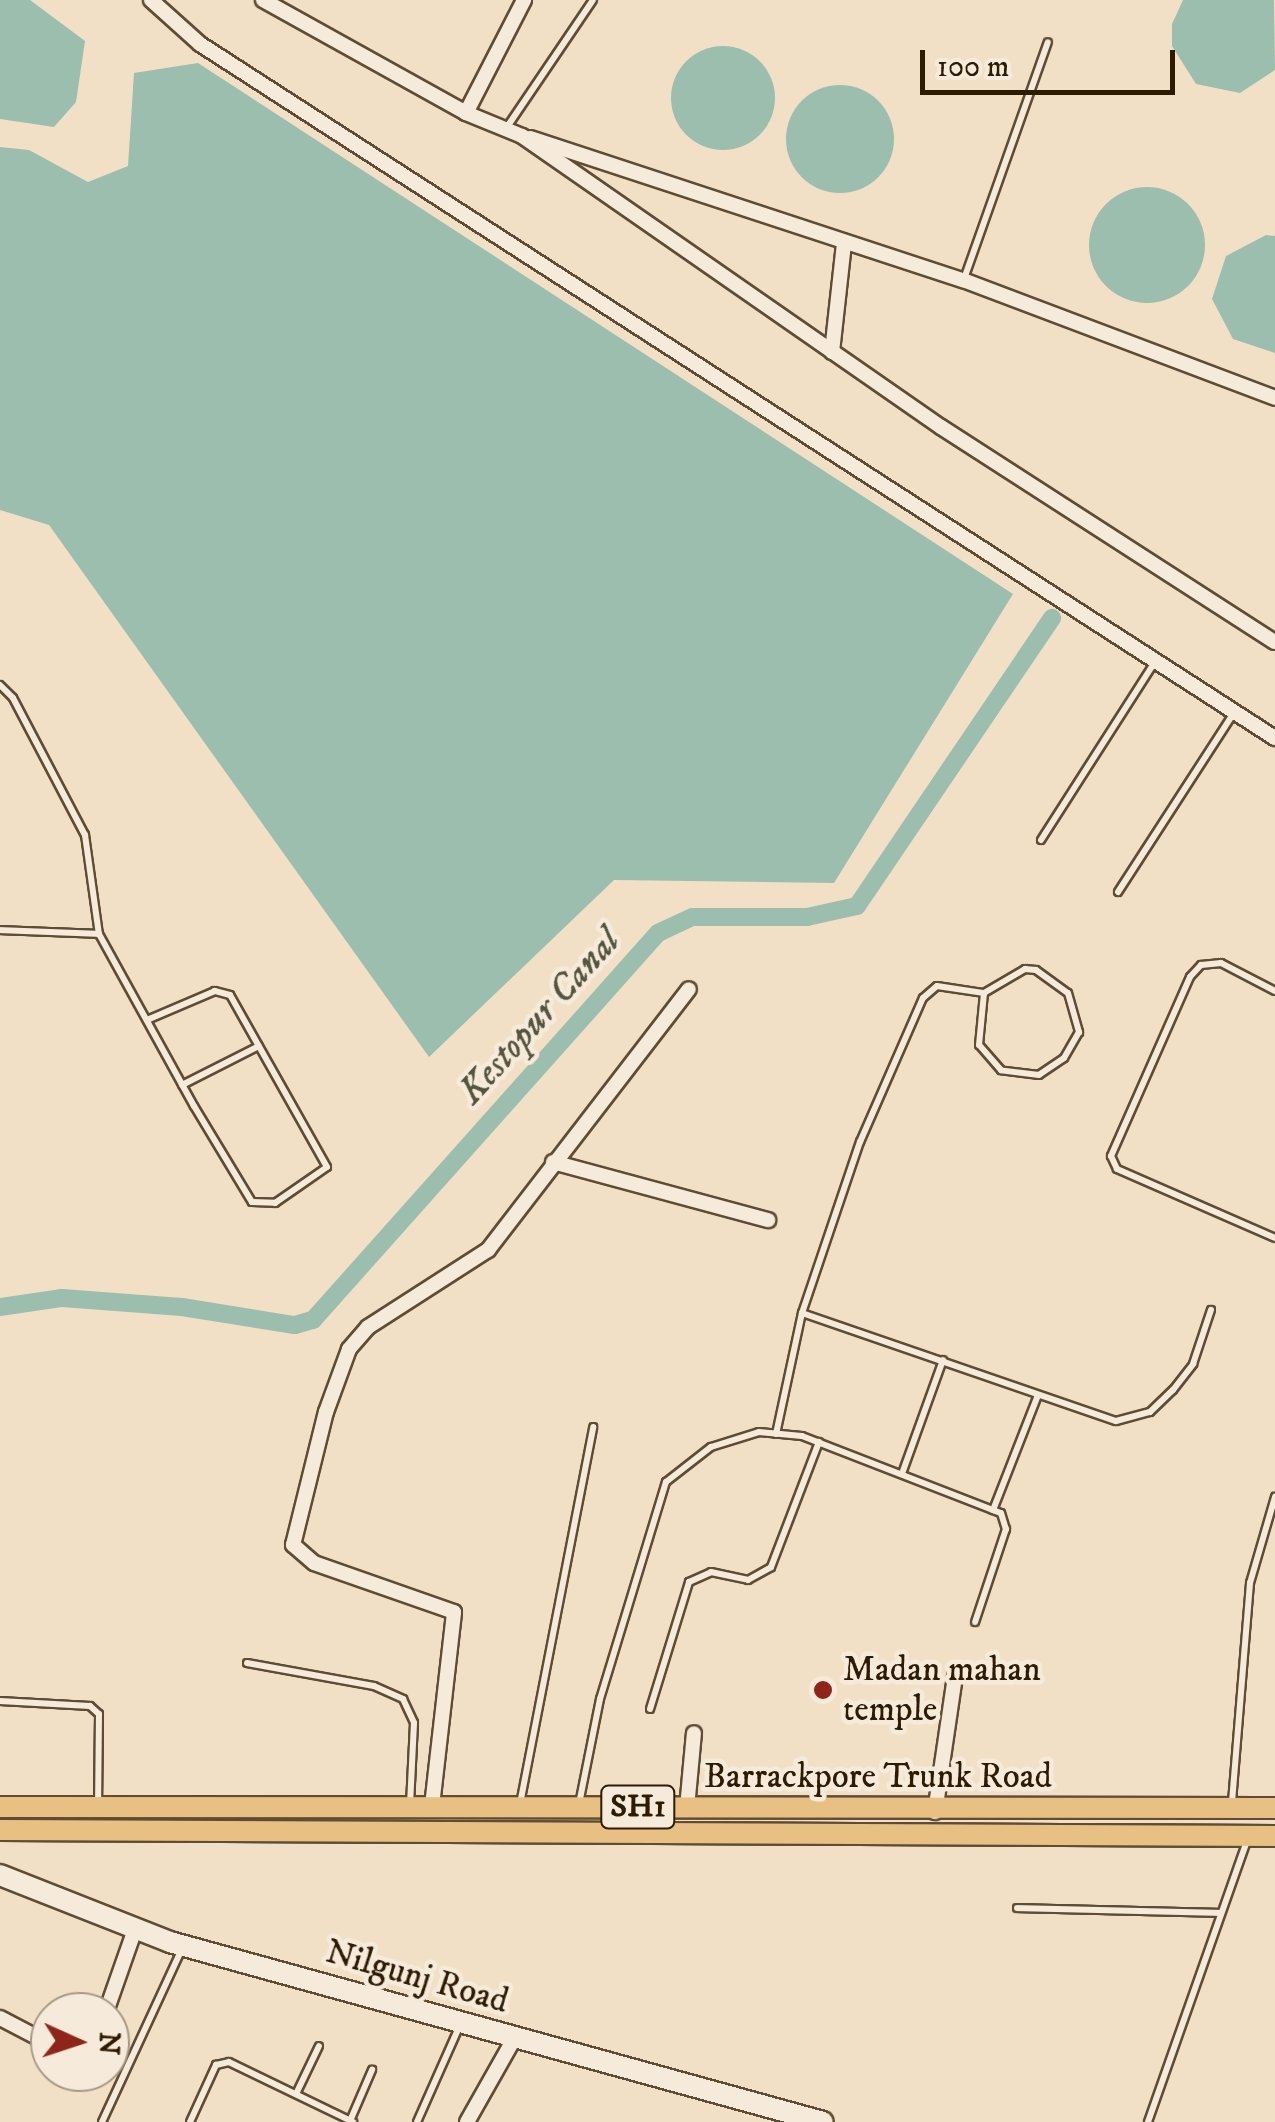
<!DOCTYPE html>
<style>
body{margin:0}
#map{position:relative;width:1275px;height:2122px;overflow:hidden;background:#f1e0c6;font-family:"IM FELL DW Pica",serif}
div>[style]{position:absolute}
.water>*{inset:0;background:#9cbeaf}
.round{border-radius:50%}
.canal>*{height:18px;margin:-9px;padding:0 9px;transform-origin:9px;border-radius:9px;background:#9cbeaf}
.roads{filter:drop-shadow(2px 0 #5e4c34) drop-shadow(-2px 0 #5e4c34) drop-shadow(0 2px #5e4c34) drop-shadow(0 -2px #5e4c34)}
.lane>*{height:6px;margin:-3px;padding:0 3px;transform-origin:3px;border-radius:3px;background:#f6ebda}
.street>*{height:14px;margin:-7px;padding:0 7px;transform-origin:7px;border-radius:7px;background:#f6ebda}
.secondary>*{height:20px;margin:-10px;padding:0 10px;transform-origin:10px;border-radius:10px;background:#f6ebda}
.primary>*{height:20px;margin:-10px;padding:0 10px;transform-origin:10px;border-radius:10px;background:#e8c083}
.dots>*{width:28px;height:28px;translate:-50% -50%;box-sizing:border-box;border:5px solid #f6ebda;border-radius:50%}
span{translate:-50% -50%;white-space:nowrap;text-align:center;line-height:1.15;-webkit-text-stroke:9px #f6ebda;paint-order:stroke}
.shield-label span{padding:2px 8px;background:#f6ebda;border:2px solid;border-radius:8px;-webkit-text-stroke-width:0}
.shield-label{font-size:32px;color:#2d1b03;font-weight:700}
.poi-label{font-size:35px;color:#2d1b03}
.left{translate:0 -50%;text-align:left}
.street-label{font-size:35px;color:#2d1b03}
.water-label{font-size:38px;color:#54543f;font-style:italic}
.north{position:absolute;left:30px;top:1992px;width:100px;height:100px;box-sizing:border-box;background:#f6ebda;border:2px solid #a69884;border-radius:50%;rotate:93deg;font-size:28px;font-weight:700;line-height:40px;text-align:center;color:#2d1b03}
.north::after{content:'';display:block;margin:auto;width:35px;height:45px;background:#8f2418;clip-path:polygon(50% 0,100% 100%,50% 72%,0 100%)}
.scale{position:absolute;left:920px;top:50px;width:255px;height:45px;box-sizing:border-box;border:5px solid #2d1b03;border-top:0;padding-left:12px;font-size:30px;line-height:35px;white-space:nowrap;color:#2d1b03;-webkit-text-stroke:8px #f6ebda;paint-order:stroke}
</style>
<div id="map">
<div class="water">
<div style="clip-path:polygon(0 0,30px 0,85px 41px,76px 102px,54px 127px,0 119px)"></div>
<div style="clip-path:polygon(1183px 0,1274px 0,1275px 70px,1240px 93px,1196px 84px,1172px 46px,1172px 24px)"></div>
<div class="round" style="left:671px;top:46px;width:104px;height:104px"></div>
<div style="clip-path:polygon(198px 63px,1013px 594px,834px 883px,614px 880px,429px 1057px,49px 525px,0 510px,0 147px,29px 150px,88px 182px,128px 166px,134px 73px)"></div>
<div class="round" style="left:786px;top:85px;width:108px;height:108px"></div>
<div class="round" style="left:1089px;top:187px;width:116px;height:116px"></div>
<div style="clip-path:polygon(1266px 235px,1275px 236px,1275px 353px,1233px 339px,1212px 299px,1226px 256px)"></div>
</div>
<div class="canal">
<div style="left:0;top:1307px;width:63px;rotate:-8.3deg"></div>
<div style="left:62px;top:1298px;width:120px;rotate:4.3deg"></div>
<div style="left:182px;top:1307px;width:114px;rotate:9.1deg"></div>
<div style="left:295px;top:1325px;width:19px;rotate:-16deg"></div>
<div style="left:313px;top:1320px;width:518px;rotate:-48.28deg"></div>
<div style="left:658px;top:933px;width:38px;rotate:-25deg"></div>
<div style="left:693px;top:917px;width:114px"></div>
<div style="left:807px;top:917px;width:51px;rotate:-12.4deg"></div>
<div style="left:857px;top:906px;width:348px;rotate:-55.9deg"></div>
</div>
<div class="roads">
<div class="lane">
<div style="left:507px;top:127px;width:153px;rotate:-55.9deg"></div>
<div style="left:964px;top:279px;width:251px;rotate:-70.5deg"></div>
<div style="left:0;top:685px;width:18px;rotate:45deg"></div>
<div style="left:13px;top:698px;width:155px;rotate:62.3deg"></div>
<div style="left:85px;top:835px;width:100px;rotate:82deg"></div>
<div style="left:99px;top:934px;width:196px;rotate:61.1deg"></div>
<div style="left:194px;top:1106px;width:112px;rotate:58.9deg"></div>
<div style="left:252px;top:1202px;width:23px;rotate:2deg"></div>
<div style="left:275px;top:1203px;width:63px;rotate:-34.7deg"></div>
<div style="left:327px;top:1167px;width:197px;rotate:-119.4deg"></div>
<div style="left:230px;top:995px;width:16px;rotate:-165deg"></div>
<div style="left:215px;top:991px;width:74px;rotate:156.9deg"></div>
<div style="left:1041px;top:840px;width:211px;rotate:-57.4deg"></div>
<div style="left:1118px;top:892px;width:213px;rotate:-57.1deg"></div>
<div style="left:0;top:930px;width:99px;rotate:2.3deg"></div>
<div style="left:1275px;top:991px;width:61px;rotate:-152.6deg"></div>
<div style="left:1221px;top:963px;width:20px;rotate:174deg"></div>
<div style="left:1201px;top:965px;width:16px;rotate:133deg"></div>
<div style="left:1190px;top:977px;width:196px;rotate:113.8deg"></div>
<div style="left:1111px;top:1156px;width:14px;rotate:65deg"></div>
<div style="left:1117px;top:1169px;width:172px;rotate:23.6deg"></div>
<div style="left:182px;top:1085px;width:86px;rotate:-26.9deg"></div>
<div style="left:802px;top:1313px;width:332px;rotate:19deg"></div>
<div style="left:1116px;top:1421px;width:35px;rotate:-15deg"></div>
<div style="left:1150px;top:1412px;width:32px;rotate:-44deg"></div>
<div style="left:1173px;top:1390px;width:33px;rotate:-52deg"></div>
<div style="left:1193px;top:1364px;width:57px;rotate:-71.6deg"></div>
<div style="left:776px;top:1434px;width:124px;rotate:-77.9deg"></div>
<div style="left:802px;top:1313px;width:181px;rotate:-71.3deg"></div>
<div style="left:860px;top:1142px;width:157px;rotate:-66.4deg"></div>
<div style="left:923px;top:998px;width:18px;rotate:-41deg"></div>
<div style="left:937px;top:986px;width:48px;rotate:8.5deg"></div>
<div style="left:984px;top:993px;width:48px;rotate:-30.3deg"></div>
<div style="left:1025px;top:969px;width:11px;rotate:5deg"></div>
<div style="left:1036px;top:970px;width:39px;rotate:36deg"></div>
<div style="left:1068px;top:993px;width:41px;rotate:74.2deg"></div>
<div style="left:1079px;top:1032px;width:30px;rotate:120deg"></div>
<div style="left:1064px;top:1058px;width:30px;rotate:146deg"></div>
<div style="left:1039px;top:1075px;width:38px;rotate:-173deg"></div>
<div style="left:1001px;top:1070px;width:33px;rotate:-131deg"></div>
<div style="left:979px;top:1045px;width:52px;rotate:-84.5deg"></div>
<div style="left:903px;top:1471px;width:118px;rotate:-70.2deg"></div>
<div style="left:993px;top:1510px;width:123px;rotate:-68.6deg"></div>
<div style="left:247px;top:1663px;width:129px;rotate:10.3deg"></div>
<div style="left:374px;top:1686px;width:32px;rotate:24deg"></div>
<div style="left:403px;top:1699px;width:26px;rotate:65deg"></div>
<div style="left:414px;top:1723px;width:82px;rotate:92.8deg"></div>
<div style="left:0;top:1701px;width:90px;rotate:3.2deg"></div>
<div style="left:90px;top:1706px;width:12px;rotate:42deg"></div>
<div style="left:99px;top:1714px;width:92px;rotate:90.6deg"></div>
<div style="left:650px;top:1709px;width:133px;rotate:-72.9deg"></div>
<div style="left:689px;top:1582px;width:24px;rotate:-24deg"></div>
<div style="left:711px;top:1572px;width:38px;rotate:12deg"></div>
<div style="left:748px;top:1580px;width:26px;rotate:-29deg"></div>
<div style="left:771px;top:1567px;width:134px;rotate:-69deg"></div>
<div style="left:1232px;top:1802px;width:220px;rotate:-85.3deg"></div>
<div style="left:1250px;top:1583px;width:90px;rotate:-73.8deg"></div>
<div style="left:520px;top:1804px;width:384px;rotate:-79deg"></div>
<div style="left:579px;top:1804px;width:107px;rotate:-78.7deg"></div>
<div style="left:600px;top:1699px;width:227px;rotate:-73.1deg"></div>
<div style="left:666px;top:1482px;width:57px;rotate:-37.9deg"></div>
<div style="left:711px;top:1447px;width:50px;rotate:-17.4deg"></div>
<div style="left:759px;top:1432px;width:43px;rotate:5.3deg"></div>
<div style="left:802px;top:1436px;width:213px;rotate:21.2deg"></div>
<div style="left:1001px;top:1513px;width:17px;rotate:73deg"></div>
<div style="left:1006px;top:1529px;width:98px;rotate:108.4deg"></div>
<div style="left:1017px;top:1908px;width:204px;rotate:1.4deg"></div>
<div style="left:296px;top:2094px;width:53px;rotate:-64.4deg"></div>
<div style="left:350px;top:2121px;width:56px;rotate:-66.7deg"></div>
<div style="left:102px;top:2122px;width:188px;rotate:-65.2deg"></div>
<div style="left:190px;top:2122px;width:63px;rotate:-65.5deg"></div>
<div style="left:216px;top:2065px;width:13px;rotate:-13deg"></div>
<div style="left:229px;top:2062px;width:138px;rotate:25.8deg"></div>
<div style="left:417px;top:2122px;width:104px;rotate:-66.1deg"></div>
<div style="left:1148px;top:2122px;width:301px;rotate:-70.6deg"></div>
</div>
<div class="street">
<div style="left:151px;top:0;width:66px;rotate:41.9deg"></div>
<div style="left:200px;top:44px;width:1280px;rotate:32.85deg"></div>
<div style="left:263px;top:0;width:232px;rotate:29.1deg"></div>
<div style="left:466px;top:113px;width:61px;rotate:22.3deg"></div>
<div style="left:522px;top:136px;width:510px;rotate:34.78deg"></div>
<div style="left:941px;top:427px;width:397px;rotate:32.8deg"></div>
<div style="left:466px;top:113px;width:127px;rotate:-62.8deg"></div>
<div style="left:530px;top:138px;width:456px;rotate:18.2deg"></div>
<div style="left:963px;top:280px;width:334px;rotate:20.7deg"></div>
<div style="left:832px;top:352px;width:109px;rotate:-83.7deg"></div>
<div style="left:553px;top:1162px;width:223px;rotate:15.1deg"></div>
<div style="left:432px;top:1806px;width:195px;rotate:-83.5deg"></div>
<div style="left:454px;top:1612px;width:148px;rotate:-160.7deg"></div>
<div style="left:314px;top:1563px;width:28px;rotate:-139deg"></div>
<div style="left:293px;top:1545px;width:137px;rotate:-76.1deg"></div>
<div style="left:326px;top:1412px;width:67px;rotate:-69.9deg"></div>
<div style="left:349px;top:1349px;width:29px;rotate:-49deg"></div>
<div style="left:368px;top:1327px;width:143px;rotate:-32.7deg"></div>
<div style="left:488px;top:1250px;width:329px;rotate:-52.4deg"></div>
<div style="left:687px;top:1808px;width:75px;rotate:-84.7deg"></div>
<div style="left:935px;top:1812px;width:136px;rotate:-81.6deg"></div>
<div style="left:106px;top:2012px;width:88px;rotate:-70.7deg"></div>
<div style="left:0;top:2018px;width:56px;rotate:27.5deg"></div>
<div style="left:467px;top:2122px;width:95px;rotate:-60.5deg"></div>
</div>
<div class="secondary">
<div style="left:0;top:1875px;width:183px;rotate:21.5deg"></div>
<div style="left:170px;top:1942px;width:677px;rotate:15.41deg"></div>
</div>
<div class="primary">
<div style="left:0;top:1807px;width:1275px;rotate:0.04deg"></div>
<div style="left:0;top:1830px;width:1275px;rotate:0.27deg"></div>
</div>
</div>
<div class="dots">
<div style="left:823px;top:1690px;background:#8f2418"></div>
</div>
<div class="shield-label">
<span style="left:638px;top:1807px">SH1</span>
</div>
<div class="poi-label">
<span class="left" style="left:843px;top:1690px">Madan mahan<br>temple</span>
</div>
<div class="street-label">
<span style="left:878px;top:1777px">Barrackpore Trunk Road</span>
<span style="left:417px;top:1977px;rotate:16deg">Nilgunj Road</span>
</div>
<div class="water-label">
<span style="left:540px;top:1017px;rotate:-48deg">Kestopur Canal</span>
</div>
<div class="north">N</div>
<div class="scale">100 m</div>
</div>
